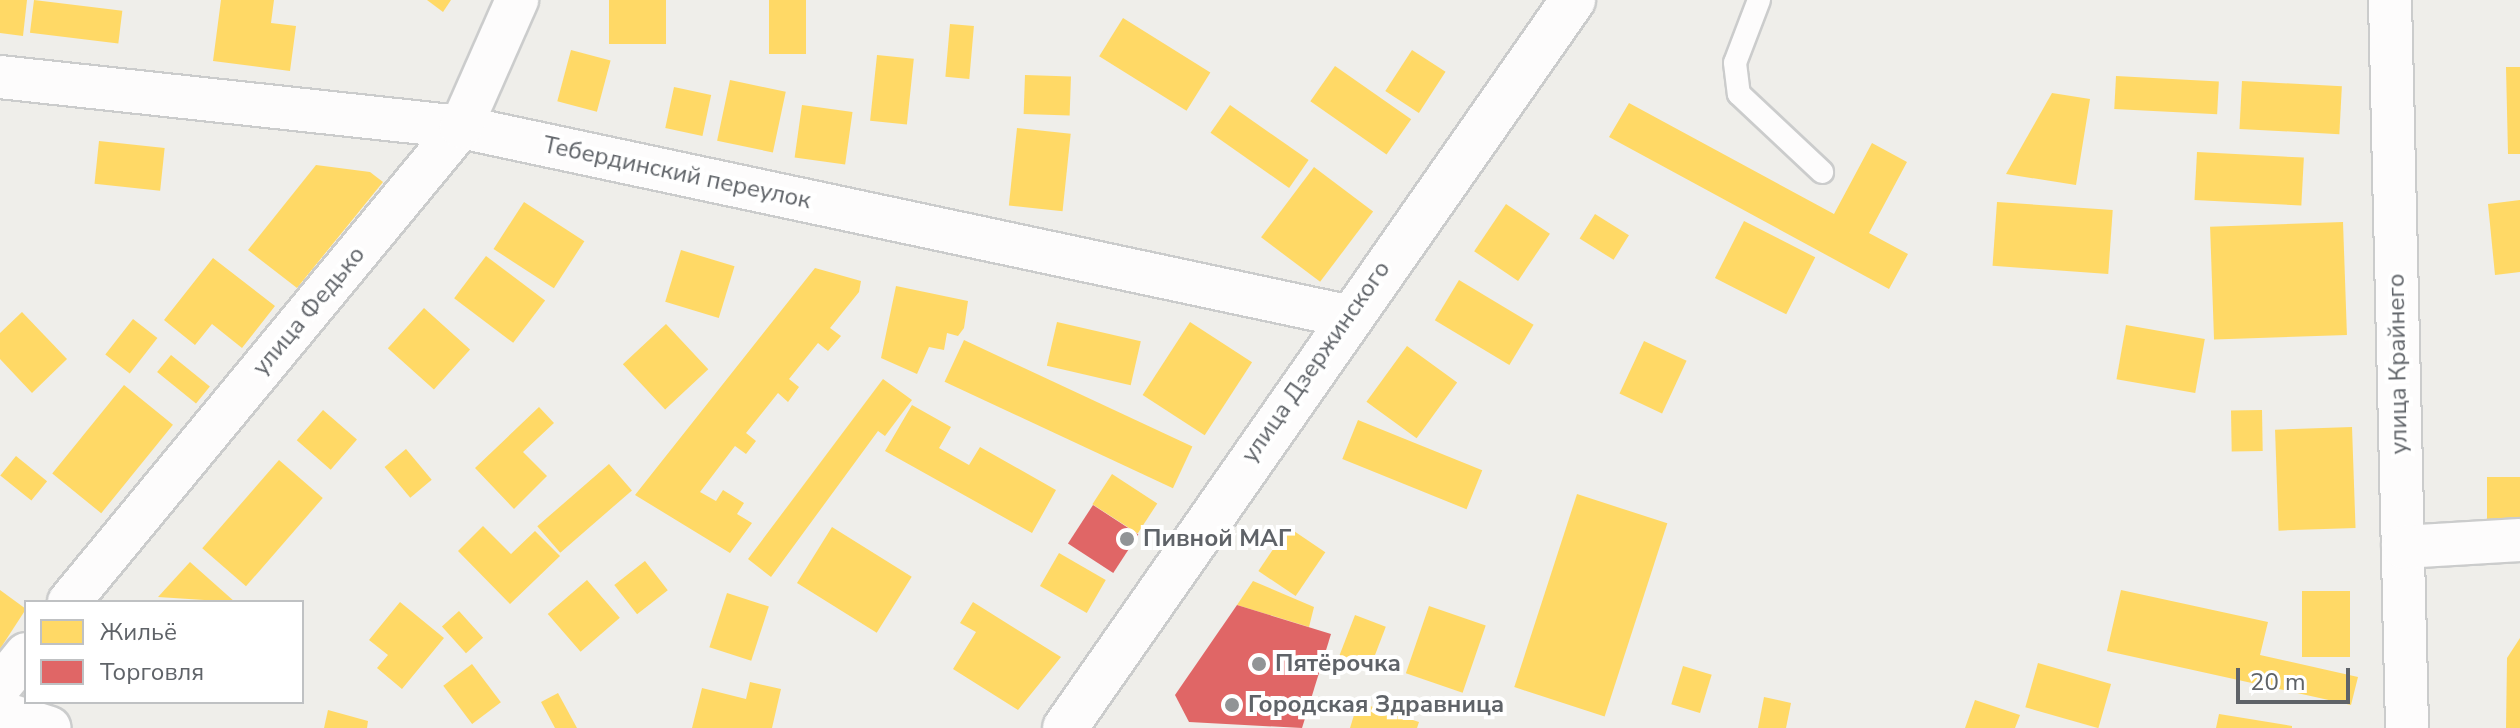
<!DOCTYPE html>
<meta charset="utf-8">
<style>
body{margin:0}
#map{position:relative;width:2520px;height:728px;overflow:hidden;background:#efeeea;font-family:"Nunito Sans",sans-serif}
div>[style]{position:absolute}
.homes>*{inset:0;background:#ffd966;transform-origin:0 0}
.shops>*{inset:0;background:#e06666;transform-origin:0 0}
.roads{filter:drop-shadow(2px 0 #cbcccc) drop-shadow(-2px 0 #cbcccc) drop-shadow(0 2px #cbcccc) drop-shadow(0 -2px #cbcccc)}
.lane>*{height:22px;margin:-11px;padding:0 11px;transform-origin:11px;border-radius:11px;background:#fdfcfc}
.street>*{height:42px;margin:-21px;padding:0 21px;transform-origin:21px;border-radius:21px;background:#fdfcfc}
.secondary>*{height:44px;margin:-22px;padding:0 22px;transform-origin:22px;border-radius:22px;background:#fdfcfc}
.dots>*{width:22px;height:22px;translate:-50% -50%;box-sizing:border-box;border:4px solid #fff;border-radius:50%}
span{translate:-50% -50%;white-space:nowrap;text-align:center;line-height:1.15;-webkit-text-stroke:8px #fff;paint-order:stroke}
.street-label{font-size:24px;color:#5f6368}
.poi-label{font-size:24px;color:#5f6368;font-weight:700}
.left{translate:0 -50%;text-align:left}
.legend{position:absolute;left:24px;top:600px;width:280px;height:104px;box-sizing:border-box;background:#fff;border:2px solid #bfc1c3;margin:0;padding:10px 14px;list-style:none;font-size:24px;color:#5f6368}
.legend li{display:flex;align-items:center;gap:16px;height:40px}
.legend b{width:40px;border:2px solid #bfc1c3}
.scale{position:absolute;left:2236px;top:668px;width:114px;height:36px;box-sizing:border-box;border:4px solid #5f6368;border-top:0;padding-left:10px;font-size:24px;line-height:28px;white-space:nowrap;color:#5f6368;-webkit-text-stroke:6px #fff;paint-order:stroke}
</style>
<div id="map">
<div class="homes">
<div style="clip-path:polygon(0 0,27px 0,23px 36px,0 33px)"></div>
<div style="left:34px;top:0;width:89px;height:33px;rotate:7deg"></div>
<div style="clip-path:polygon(221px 0,274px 0,271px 23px,296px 26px,290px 71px,213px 61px)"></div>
<div style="clip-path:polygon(427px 0,451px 0,443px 12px)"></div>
<div style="left:609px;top:0;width:57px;height:44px"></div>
<div style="left:769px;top:0;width:37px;height:54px"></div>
<div style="left:1123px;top:18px;width:103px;height:45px;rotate:32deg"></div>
<div style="left:950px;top:24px;width:24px;height:53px;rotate:5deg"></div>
<div style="left:571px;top:50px;width:41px;height:53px;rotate:15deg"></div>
<div style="left:1412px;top:50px;width:40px;height:49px;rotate:33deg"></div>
<div style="left:877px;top:55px;width:37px;height:66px;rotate:6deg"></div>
<div style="left:1335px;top:66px;width:93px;height:43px;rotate:35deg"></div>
<div style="clip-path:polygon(2506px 67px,2520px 67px,2520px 154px,2508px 154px)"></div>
<div style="left:1025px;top:75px;width:46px;height:39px;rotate:2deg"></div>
<div style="left:2116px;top:76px;width:103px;height:33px;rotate:3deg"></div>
<div style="left:730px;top:80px;width:57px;height:62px;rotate:12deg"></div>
<div style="left:2242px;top:81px;width:100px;height:48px;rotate:3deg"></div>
<div style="left:674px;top:87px;width:38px;height:42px;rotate:12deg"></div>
<div style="clip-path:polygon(2052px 93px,2090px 99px,2076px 185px,2006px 174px)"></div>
<div style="clip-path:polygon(1629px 103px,1834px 214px,1872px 143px,1907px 162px,1869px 233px,1908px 254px,1889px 289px,1609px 137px)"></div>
<div style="left:802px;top:105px;width:51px;height:53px;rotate:8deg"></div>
<div style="left:1230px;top:105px;width:96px;height:34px;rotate:35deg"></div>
<div style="left:1017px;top:128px;width:54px;height:78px;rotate:6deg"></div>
<div style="left:99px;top:141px;width:66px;height:43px;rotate:6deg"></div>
<div style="left:2197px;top:152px;width:107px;height:48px;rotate:3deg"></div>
<div style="clip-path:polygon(316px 165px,370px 172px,383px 182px,297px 288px,248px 250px)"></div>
<div style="left:1314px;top:167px;width:74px;height:88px;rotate:37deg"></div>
<div style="clip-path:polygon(2520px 200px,2520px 272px,2495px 275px,2488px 204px)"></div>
<div style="left:524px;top:202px;width:72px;height:56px;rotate:33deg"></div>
<div style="left:1997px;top:202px;width:116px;height:64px;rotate:4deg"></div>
<div style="left:1506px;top:204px;width:53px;height:57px;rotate:34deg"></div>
<div style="left:1595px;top:214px;width:40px;height:29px;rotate:32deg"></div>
<div style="left:1744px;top:221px;width:80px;height:64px;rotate:27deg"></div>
<div style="left:2343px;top:222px;width:113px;height:133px;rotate:88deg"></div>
<div style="left:681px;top:250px;width:56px;height:54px;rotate:17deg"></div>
<div style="left:486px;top:256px;width:74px;height:53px;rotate:37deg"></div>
<div style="clip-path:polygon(213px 258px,275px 306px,242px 348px,212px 324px,195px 345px,164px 320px)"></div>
<div style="clip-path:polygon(815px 268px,861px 281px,859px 292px,830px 328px,841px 336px,828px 351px,818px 343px,789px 379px,799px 387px,788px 402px,778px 393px,746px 433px,756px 441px,746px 454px,735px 446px,700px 492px,716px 501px,723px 490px,744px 503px,737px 514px,752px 523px,730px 553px,635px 495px)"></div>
<div style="left:1459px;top:280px;width:87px;height:47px;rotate:31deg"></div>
<div style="clip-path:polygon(896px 286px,968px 301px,964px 328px,958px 336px,947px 333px,944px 350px,929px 347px,917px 374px,881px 358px)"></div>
<div style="left:424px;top:308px;width:62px;height:54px;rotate:42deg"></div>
<div style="clip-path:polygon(22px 312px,67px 359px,32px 393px,0 359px,0 333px)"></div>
<div style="left:133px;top:319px;width:31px;height:45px;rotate:38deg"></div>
<div style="left:1057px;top:322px;width:86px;height:45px;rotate:13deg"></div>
<div style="left:1190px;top:322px;width:74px;height:87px;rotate:33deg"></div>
<div style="left:666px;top:324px;width:62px;height:59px;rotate:47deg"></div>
<div style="left:2126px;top:325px;width:80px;height:55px;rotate:10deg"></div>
<div style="left:964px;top:340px;width:252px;height:46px;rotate:25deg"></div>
<div style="left:1644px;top:341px;width:47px;height:58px;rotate:25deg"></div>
<div style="left:1407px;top:346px;width:62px;height:69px;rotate:36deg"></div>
<div style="left:171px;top:355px;width:50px;height:22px;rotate:39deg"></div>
<div style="clip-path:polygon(883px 379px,912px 400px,885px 436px,878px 431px,771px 577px,748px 559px)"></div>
<div style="left:124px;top:385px;width:63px;height:114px;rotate:39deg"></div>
<div style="clip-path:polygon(912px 405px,951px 427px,939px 448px,969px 465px,980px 447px,1056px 490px,1032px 533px,885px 451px)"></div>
<div style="clip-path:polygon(539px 407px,554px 423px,523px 452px,547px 476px,514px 509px,475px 468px)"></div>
<div style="left:323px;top:410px;width:45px;height:40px;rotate:41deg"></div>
<div style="left:2262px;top:410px;width:41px;height:31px;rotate:89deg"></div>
<div style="left:1358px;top:420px;width:134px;height:42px;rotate:22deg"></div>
<div style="left:2352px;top:427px;width:101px;height:77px;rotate:88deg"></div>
<div style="left:406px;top:449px;width:40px;height:28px;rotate:50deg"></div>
<div style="left:16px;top:456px;width:40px;height:25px;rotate:39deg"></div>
<div style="left:279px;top:460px;width:58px;height:117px;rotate:41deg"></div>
<div style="left:609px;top:464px;width:35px;height:95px;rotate:49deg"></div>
<div style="left:1112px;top:474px;width:54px;height:36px;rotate:33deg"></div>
<div style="left:2520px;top:477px;width:45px;height:33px;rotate:90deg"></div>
<div style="left:1577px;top:494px;width:95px;height:203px;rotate:18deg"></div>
<div style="clip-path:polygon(483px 526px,511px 554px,535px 531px,560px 556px,510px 604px,458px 551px)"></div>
<div style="left:832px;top:527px;width:94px;height:66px;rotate:32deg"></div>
<div style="left:1288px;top:527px;width:45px;height:53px;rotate:34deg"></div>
<div style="left:1059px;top:553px;width:54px;height:38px;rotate:30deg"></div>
<div style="left:645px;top:561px;width:37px;height:39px;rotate:52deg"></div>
<div style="clip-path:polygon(190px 562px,235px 602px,158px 597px)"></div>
<div style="left:587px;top:580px;width:50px;height:52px;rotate:49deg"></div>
<div style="clip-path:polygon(1253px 581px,1314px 607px,1309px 627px,1237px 605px)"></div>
<div style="clip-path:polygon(0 590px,26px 609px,0 649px)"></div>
<div style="clip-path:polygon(2121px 590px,2268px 622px,2260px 655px,2358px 677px,2351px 705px,2107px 651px)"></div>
<div style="left:2302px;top:591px;width:48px;height:66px"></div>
<div style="left:727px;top:593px;width:44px;height:57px;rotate:18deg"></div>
<div style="clip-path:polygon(400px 602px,444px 638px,402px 689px,377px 668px,388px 655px,369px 640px)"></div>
<div style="clip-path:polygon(973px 602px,1061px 657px,1018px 710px,953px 669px,976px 632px,960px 623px)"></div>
<div style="left:1429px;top:606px;width:60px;height:71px;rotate:19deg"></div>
<div style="left:459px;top:611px;width:36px;height:23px;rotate:48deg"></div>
<div style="left:1355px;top:615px;width:33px;height:44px;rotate:21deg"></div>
<div style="clip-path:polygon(2520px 638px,2520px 728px,2506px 728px,2507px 658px)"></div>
<div style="left:2038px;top:663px;width:76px;height:46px;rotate:16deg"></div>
<div style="left:472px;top:664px;width:48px;height:36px;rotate:53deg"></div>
<div style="left:1683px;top:666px;width:30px;height:40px;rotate:17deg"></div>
<div style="clip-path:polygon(750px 682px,781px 689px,772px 728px,692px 728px,702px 688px,746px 699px)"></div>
<div style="clip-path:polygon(558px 693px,577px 728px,555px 728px,541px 702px)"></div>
<div style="clip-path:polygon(1764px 697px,1791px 703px,1786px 728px,1758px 728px)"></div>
<div style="clip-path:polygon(1975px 700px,2020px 715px,2015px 728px,1965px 728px)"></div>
<div style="clip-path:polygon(1358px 702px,1419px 722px,1417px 728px,1350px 728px)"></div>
<div style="clip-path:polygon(328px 710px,368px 721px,367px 728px,324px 728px)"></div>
<div style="clip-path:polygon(2219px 714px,2292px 726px,2292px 728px,2216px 728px)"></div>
</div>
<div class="shops">
<div style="left:1093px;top:505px;width:54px;height:46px;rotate:33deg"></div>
<div style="clip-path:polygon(1237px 605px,1331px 634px,1302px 728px,1189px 722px,1175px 695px)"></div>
</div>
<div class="roads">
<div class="lane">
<div style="left:1759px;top:0;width:67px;rotate:110.9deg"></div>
<div style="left:1735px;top:63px;width:31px;rotate:83deg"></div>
<div style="left:1739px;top:94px;width:114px;rotate:43.2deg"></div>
</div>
<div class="street">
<div style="left:2390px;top:0;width:728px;rotate:88.66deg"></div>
<div style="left:0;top:77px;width:464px;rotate:6.2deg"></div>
<div style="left:461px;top:127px;width:905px;rotate:12.05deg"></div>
<div style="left:2403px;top:547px;width:117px;rotate:-3.4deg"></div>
<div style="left:69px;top:602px;width:616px;rotate:-50.47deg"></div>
<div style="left:461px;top:127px;width:139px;rotate:-66.2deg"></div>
<div style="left:0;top:686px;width:41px;rotate:-50.9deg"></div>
<div style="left:0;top:712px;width:52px;rotate:17.7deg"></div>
</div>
<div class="secondary">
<div style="left:1065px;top:728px;width:888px;rotate:-55.09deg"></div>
</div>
</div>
<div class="dots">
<div style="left:1127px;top:539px;background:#919496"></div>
<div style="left:1259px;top:664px;background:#919496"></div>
<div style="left:1232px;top:705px;background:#919496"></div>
</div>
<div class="street-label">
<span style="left:677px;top:173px;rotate:12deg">Тебердинский переулок</span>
<span style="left:309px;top:311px;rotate:-50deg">улица Федько</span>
<span style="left:1316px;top:362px;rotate:-55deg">улица Дзержинского</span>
<span style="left:2398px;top:364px;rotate:-91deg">улица Крайнего</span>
</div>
<div class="poi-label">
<span class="left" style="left:1143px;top:539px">Пивной МАГ</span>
<span class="left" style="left:1275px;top:664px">Пятёрочка</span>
<span class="left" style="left:1248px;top:705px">Городская Здравница</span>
</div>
<ul class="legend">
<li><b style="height:22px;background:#ffd966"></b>Жильё</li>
<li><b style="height:22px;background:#e06666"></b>Торговля</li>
</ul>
<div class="scale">20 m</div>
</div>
